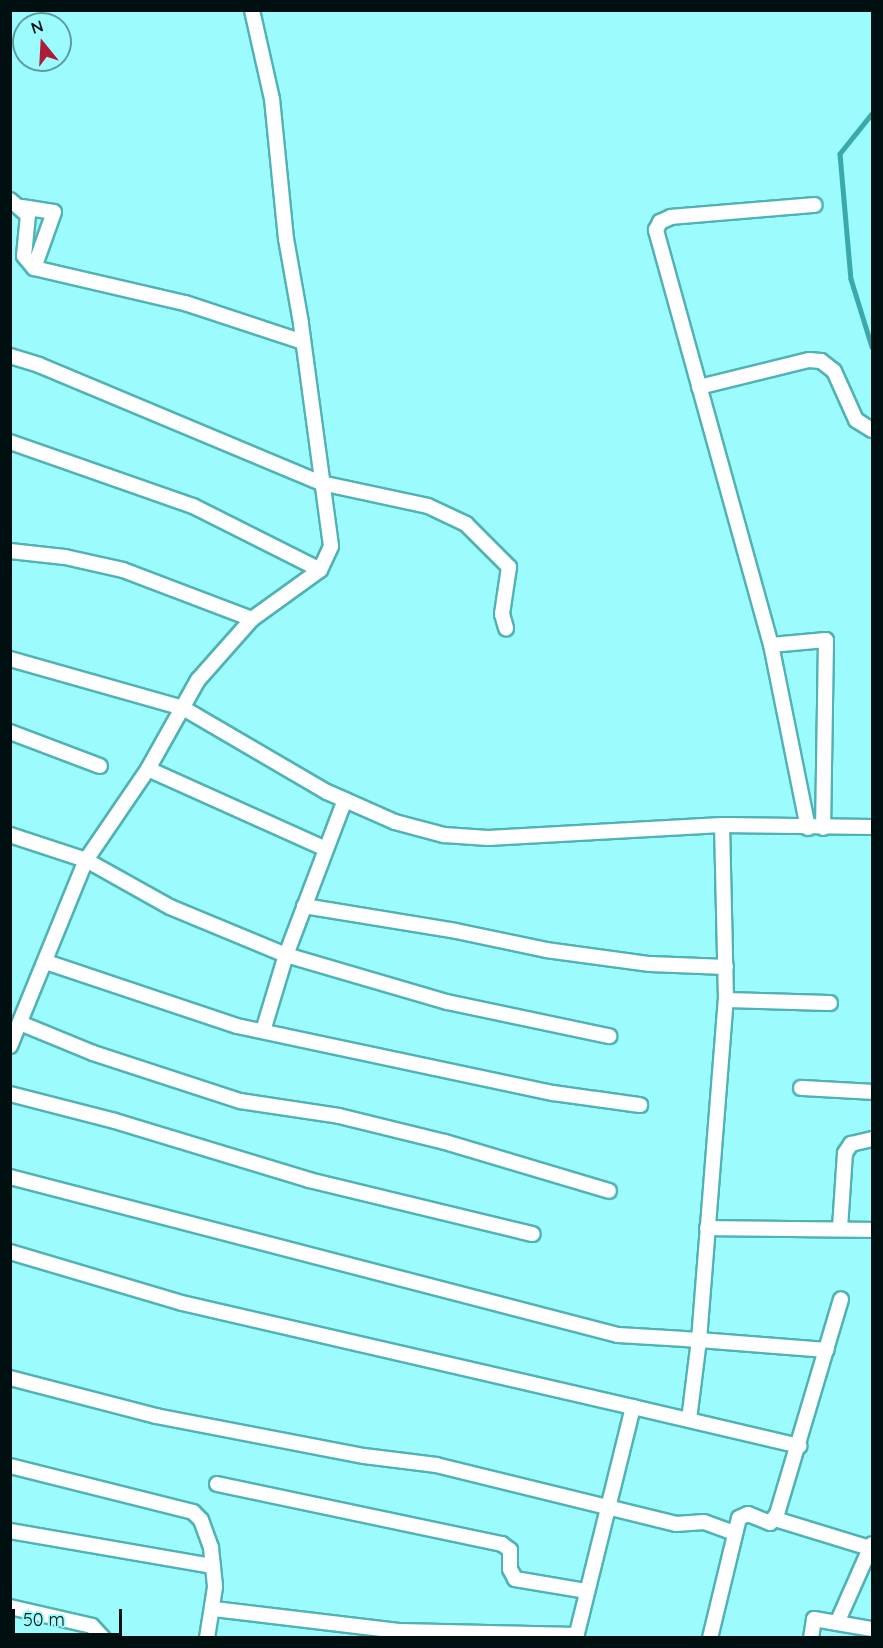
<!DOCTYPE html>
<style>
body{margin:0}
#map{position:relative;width:883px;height:1648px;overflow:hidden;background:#9bfbfd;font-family:Quicksand,sans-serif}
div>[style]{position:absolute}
.stream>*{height:4.5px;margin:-2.25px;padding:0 2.25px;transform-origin:2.25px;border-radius:2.25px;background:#3ba9ab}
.roads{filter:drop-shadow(2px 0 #51b2b4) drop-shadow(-2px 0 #51b2b4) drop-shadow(0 2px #51b2b4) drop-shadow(0 -2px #51b2b4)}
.street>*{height:14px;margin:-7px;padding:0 7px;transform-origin:7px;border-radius:7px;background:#fff}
span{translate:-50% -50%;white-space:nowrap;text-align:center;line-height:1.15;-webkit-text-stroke:5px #9bfbfd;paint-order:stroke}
.frame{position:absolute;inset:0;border:12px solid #001010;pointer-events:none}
.north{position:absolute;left:12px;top:12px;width:60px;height:60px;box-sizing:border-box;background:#9bfbfd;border:2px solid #5d9d9e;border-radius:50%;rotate:342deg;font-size:16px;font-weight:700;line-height:24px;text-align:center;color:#001010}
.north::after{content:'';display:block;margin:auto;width:21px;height:27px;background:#af1b39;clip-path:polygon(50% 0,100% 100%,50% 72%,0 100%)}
.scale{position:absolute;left:12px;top:1609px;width:110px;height:27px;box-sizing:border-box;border:3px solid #001010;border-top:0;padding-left:8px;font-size:18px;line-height:21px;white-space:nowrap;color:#001010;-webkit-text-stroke:4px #9bfbfd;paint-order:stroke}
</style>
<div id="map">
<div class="stream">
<div style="left:872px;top:114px;width:51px;rotate:128.7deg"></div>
<div style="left:840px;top:154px;width:125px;rotate:85deg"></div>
<div style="left:851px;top:279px;width:71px;rotate:72.8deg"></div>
</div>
<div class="roads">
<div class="street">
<div style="left:10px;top:200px;width:23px;rotate:40deg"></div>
<div style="left:28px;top:215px;width:41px;rotate:95.6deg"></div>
<div style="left:24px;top:256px;width:16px;rotate:50deg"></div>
<div style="left:34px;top:268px;width:155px;rotate:13.1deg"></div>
<div style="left:185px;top:303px;width:124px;rotate:18.3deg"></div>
<div style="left:22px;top:207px;width:32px;rotate:9deg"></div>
<div style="left:54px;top:212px;width:59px;rotate:109.7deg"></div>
<div style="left:10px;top:356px;width:30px;rotate:17deg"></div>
<div style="left:39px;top:365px;width:306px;rotate:22.7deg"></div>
<div style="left:321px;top:483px;width:109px;rotate:12.1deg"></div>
<div style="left:428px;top:506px;width:42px;rotate:25.3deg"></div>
<div style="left:466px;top:524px;width:61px;rotate:45deg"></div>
<div style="left:509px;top:567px;width:48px;rotate:98.5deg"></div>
<div style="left:502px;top:614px;width:15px;rotate:74deg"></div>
<div style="left:699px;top:387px;width:113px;rotate:-13.8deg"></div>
<div style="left:809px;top:360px;width:12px;rotate:5deg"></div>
<div style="left:821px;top:361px;width:16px;rotate:38deg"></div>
<div style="left:834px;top:371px;width:54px;rotate:65.8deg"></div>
<div style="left:856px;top:420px;width:19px;rotate:32deg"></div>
<div style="left:10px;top:442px;width:194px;rotate:19.3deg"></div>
<div style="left:193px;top:506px;width:142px;rotate:26.7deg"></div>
<div style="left:10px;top:551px;width:55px;rotate:6.2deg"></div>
<div style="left:65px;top:557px;width:59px;rotate:12.6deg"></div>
<div style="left:123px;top:570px;width:138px;rotate:20.8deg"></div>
<div style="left:771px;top:645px;width:55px;rotate:-5.2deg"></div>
<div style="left:826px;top:640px;width:188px;rotate:90.9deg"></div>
<div style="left:10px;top:659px;width:180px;rotate:15.8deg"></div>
<div style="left:183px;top:708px;width:167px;rotate:30.3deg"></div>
<div style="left:327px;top:792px;width:74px;rotate:23.8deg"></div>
<div style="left:395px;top:822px;width:51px;rotate:14.9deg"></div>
<div style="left:444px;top:835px;width:44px;rotate:3.9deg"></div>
<div style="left:488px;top:838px;width:234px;rotate:-3.2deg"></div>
<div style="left:722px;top:825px;width:150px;rotate:0.8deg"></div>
<div style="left:10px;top:732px;width:96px;rotate:20.7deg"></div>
<div style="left:148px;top:769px;width:193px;rotate:24.2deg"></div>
<div style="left:808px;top:828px;width:187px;rotate:-101.4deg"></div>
<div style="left:771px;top:645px;width:431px;rotate:-105.5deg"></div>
<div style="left:656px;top:230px;width:9px;rotate:-63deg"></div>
<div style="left:660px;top:222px;width:12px;rotate:-24deg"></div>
<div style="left:671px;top:217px;width:144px;rotate:-4.8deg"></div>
<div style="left:10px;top:835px;width:80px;rotate:18.2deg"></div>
<div style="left:86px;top:860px;width:96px;rotate:29.2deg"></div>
<div style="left:170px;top:907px;width:126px;rotate:22.5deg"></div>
<div style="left:286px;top:955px;width:168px;rotate:16.3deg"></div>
<div style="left:447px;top:1002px;width:166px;rotate:11.9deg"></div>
<div style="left:304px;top:906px;width:154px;rotate:9.3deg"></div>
<div style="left:456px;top:931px;width:92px;rotate:11.9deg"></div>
<div style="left:546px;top:950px;width:105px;rotate:7.7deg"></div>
<div style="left:650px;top:964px;width:76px;rotate:2.3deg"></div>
<div style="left:46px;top:962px;width:201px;rotate:18.5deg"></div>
<div style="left:237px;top:1026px;width:323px;rotate:12deg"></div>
<div style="left:553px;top:1093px;width:88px;rotate:7.9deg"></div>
<div style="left:726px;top:1000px;width:104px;rotate:1.7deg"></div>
<div style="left:20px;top:1023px;width:79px;rotate:22.3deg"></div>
<div style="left:93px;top:1053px;width:155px;rotate:18.1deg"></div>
<div style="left:240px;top:1101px;width:100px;rotate:8.6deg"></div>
<div style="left:339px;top:1116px;width:109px;rotate:13.8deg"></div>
<div style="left:445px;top:1142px;width:171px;rotate:16.6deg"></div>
<div style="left:263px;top:1031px;width:79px;rotate:-73.2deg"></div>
<div style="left:286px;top:955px;width:166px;rotate:-69.2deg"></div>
<div style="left:10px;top:1046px;width:201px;rotate:-67.8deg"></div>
<div style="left:86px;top:860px;width:110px;rotate:-55.7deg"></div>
<div style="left:148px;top:769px;width:102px;rotate:-60.7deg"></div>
<div style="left:198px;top:680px;width:81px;rotate:-48.5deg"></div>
<div style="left:252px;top:619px;width:84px;rotate:-35.8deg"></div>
<div style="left:320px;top:570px;width:26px;rotate:-65deg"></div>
<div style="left:331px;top:546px;width:225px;rotate:-97.7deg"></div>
<div style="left:301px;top:323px;width:85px;rotate:-100.1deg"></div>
<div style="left:286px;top:239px;width:141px;rotate:-95.7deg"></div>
<div style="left:272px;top:99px;width:91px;rotate:-102.7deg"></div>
<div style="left:801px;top:1088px;width:71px;rotate:3.2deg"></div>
<div style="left:10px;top:1094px;width:108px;rotate:14.4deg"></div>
<div style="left:115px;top:1121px;width:203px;rotate:16.9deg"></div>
<div style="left:309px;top:1180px;width:230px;rotate:13.6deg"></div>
<div style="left:10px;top:1177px;width:628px;rotate:14.57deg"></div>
<div style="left:618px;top:1335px;width:81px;rotate:3.5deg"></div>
<div style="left:699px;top:1340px;width:341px;rotate:-85.5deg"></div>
<div style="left:726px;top:1000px;width:175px;rotate:-91.3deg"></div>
<div style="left:707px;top:1228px;width:165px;rotate:0.7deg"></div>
<div style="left:840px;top:1228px;width:75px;rotate:-86.2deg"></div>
<div style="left:845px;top:1153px;width:11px;rotate:-56deg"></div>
<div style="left:851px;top:1144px;width:22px;rotate:-13deg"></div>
<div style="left:10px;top:1252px;width:179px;rotate:16.5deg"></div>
<div style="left:182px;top:1303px;width:463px;rotate:13deg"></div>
<div style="left:633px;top:1407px;width:238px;rotate:103.9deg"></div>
<div style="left:10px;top:1378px;width:151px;rotate:14.6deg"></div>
<div style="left:156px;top:1416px;width:212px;rotate:10.9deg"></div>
<div style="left:364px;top:1456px;width:73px;rotate:7.1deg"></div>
<div style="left:436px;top:1465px;width:247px;rotate:13.8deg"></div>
<div style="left:676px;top:1524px;width:28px;rotate:-4deg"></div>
<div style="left:704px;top:1522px;width:33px;rotate:20deg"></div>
<div style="left:633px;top:1407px;width:171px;rotate:13.2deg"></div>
<div style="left:689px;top:1420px;width:81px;rotate:-82.9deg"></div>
<div style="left:699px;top:1340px;width:128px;rotate:4.5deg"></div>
<div style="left:10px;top:1466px;width:189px;rotate:14.1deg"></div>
<div style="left:193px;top:1512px;width:11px;rotate:45deg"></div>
<div style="left:201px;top:1520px;width:30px;rotate:70deg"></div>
<div style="left:211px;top:1548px;width:39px;rotate:84deg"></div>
<div style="left:215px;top:1587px;width:52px;rotate:98.9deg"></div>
<div style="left:217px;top:1484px;width:291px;rotate:11.9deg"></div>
<div style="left:502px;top:1544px;width:10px;rotate:37deg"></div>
<div style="left:510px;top:1550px;width:19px;rotate:90deg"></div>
<div style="left:510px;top:1569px;width:11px;rotate:63deg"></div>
<div style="left:515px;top:1579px;width:73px;rotate:9.5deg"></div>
<div style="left:775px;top:1519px;width:99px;rotate:17deg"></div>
<div style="left:10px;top:1531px;width:206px;rotate:9.8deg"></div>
<div style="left:10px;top:1607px;width:84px;rotate:13deg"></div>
<div style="left:92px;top:1626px;width:16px;rotate:47deg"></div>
<div style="left:214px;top:1609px;width:186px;rotate:6.8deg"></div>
<div style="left:399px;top:1631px;width:178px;rotate:1.3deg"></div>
<div style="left:837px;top:1623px;width:86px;rotate:-66.1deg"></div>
<div style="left:710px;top:1638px;width:123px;rotate:-76.4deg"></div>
<div style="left:739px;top:1518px;width:10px;rotate:-24deg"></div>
<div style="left:748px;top:1514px;width:24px;rotate:22deg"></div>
<div style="left:770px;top:1523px;width:11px;rotate:-52deg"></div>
<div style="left:777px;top:1514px;width:224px;rotate:-73.4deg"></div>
<div style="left:811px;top:1638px;width:19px;rotate:-81deg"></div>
<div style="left:814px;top:1619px;width:59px;rotate:9.8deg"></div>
</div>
</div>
<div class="frame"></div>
<div class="north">N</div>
<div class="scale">50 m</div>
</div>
